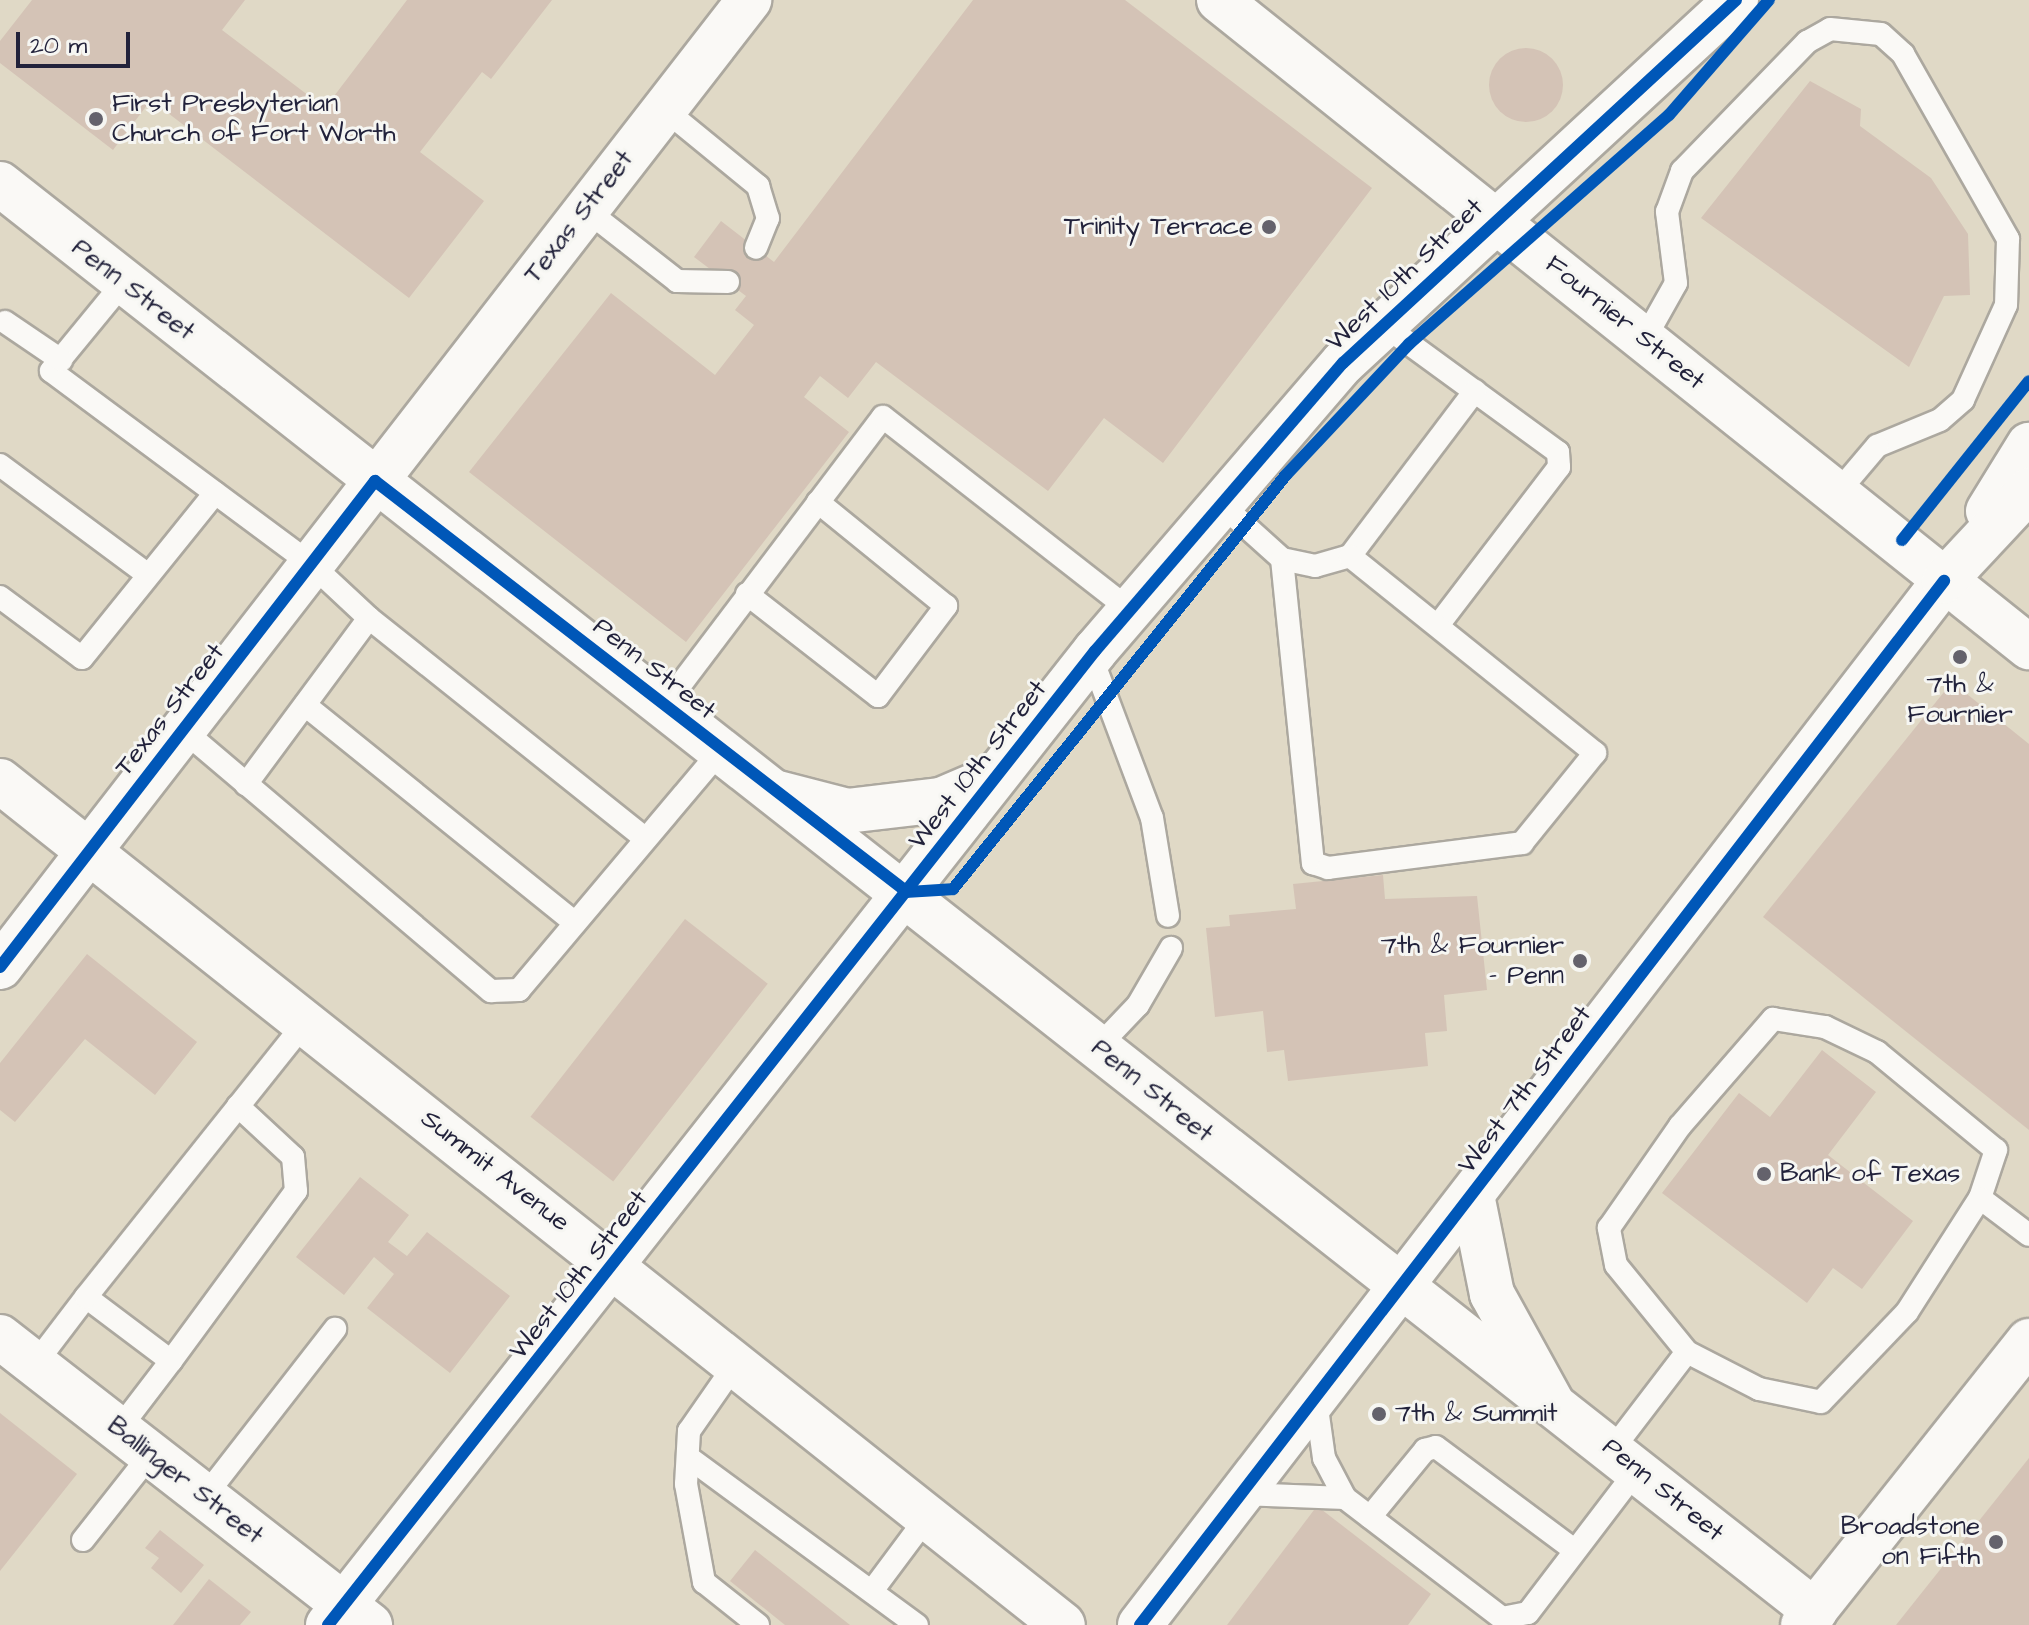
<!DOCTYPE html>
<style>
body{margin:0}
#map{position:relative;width:2029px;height:1625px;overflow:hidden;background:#e0d9c6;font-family:"Architects Daughter",sans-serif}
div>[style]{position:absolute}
.building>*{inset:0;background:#d4c3b6;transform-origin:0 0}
.round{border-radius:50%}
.roads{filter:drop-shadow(2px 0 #aca89f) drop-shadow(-2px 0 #aca89f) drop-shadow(0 2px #aca89f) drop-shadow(0 -2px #aca89f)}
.lane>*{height:22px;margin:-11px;padding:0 11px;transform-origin:11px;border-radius:11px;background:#faf9f6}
.street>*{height:44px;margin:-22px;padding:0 22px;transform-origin:22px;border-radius:22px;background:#faf9f6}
.secondary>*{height:44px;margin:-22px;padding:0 22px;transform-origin:22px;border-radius:22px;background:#faf9f6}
.cycleway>*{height:12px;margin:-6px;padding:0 6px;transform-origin:6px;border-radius:6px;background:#0057b8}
.dots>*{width:22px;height:22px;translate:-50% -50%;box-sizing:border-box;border:4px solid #f6f6f2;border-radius:50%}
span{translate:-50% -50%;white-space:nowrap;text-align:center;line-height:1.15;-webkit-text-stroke:6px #f6f6f2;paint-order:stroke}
.poi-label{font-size:26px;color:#22223b}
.left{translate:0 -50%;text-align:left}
.right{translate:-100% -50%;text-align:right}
.street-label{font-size:26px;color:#22223b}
.scale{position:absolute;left:16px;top:32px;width:114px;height:36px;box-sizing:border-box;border:4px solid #22223b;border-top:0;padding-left:10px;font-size:24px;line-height:28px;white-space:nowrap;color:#22223b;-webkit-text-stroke:6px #f6f6f2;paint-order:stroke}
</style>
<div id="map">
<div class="building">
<div style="clip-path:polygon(32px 0,245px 0,222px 30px,325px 108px,407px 0,552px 0,491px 79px,482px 72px,420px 152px,484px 201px,409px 298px,151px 100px,113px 150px,0 63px,0 41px)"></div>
<div style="clip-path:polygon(973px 0,1125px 0,1372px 188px,1163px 463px,1104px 418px,1048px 491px,876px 362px,848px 398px,820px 376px,804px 397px,849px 432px,686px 642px,469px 472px,611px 293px,715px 375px,754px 325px,735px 310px,746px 296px,694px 257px,721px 221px,774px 262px)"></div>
<div class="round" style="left:1489px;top:48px;width:74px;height:74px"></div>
<div style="clip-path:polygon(1810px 81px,1861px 109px,1860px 126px,1931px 178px,1968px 234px,1970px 295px,1944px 296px,1909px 367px,1701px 218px)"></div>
<div style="clip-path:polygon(1952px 682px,2029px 744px,2029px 1130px,1763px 917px)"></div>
<div style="clip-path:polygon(1383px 875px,1385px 899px,1477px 896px,1487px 990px,1444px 995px,1447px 1031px,1425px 1033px,1428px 1066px,1288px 1081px,1284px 1050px,1267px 1052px,1263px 1011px,1215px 1017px,1206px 928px,1230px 926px,1229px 915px,1296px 909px,1293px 884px)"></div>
<div style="left:685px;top:919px;width:105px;height:251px;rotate:38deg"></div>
<div style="clip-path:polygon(87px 954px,197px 1042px,155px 1095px,85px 1039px,15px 1122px,0 1110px,0 1063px)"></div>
<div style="clip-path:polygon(1822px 1050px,1876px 1092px,1828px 1155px,1913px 1221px,1862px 1289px,1833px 1268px,1807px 1303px,1662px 1193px,1739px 1093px,1770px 1117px)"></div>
<div style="clip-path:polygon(360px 1177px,409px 1215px,388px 1242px,407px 1256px,427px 1232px,510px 1296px,450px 1373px,367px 1308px,394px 1274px,374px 1257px,344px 1295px,296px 1257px)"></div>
<div style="clip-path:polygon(0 1413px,77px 1474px,0 1571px)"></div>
<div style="clip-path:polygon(2029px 1458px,2029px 1625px,1896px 1625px)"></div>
<div style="clip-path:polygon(1317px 1506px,1431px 1594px,1408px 1625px,1227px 1625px)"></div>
<div style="clip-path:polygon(160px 1530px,204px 1565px,181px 1593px,151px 1568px,159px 1558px,145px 1548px)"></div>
<div style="clip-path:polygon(755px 1550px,850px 1625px,785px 1625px,730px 1581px)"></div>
<div style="clip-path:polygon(209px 1579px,251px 1612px,240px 1625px,173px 1625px)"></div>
</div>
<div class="roads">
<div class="lane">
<div style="left:664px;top:109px;width:122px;rotate:39.3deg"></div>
<div style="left:758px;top:186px;width:34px;rotate:73deg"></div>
<div style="left:768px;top:218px;width:32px;rotate:112deg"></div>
<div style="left:585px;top:209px;width:117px;rotate:38deg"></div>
<div style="left:677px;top:281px;width:51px;rotate:1.1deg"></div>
<div style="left:124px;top:282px;width:115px;rotate:129.4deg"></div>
<div style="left:51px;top:371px;width:324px;rotate:36.6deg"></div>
<div style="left:311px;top:564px;width:79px;rotate:43deg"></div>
<div style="left:369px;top:618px;width:207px;rotate:126.5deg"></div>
<div style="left:5px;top:322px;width:68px;rotate:34.2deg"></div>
<div style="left:1381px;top:323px;width:219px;rotate:36.1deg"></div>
<div style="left:1558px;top:452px;width:15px;rotate:86deg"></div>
<div style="left:1559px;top:467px;width:199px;rotate:127.4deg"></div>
<div style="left:1644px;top:340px;width:65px;rotate:-60.7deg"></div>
<div style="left:1676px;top:283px;width:72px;rotate:-97.2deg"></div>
<div style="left:1667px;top:212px;width:44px;rotate:-69.9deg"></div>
<div style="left:1682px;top:171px;width:180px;rotate:-45.9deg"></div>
<div style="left:1807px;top:42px;width:26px;rotate:-29deg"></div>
<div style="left:1830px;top:29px;width:51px;rotate:5.6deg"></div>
<div style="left:1881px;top:34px;width:30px;rotate:42deg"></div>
<div style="left:1903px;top:54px;width:213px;rotate:60.4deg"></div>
<div style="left:2008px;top:239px;width:66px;rotate:91.7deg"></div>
<div style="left:2006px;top:305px;width:104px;rotate:114.4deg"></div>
<div style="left:1963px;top:400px;width:30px;rotate:139deg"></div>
<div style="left:1940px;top:420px;width:68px;rotate:157.6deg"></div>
<div style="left:1877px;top:446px;width:59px;rotate:130.2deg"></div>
<div style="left:0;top:465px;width:184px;rotate:36.6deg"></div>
<div style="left:1221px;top:504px;width:82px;rotate:42deg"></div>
<div style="left:1282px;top:559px;width:34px;rotate:12deg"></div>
<div style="left:1315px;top:566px;width:36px;rotate:-16deg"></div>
<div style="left:1350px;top:556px;width:207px;rotate:-52.9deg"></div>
<div style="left:1282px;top:559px;width:306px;rotate:84.2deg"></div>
<div style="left:1313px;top:863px;width:16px;rotate:18deg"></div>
<div style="left:1328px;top:868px;width:196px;rotate:-7.3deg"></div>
<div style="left:1522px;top:843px;width:116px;rotate:-51deg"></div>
<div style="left:1595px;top:753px;width:314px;rotate:-141.2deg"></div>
<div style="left:747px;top:594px;width:166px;rotate:37.9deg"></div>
<div style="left:878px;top:696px;width:113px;rotate:-52.9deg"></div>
<div style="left:946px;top:606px;width:165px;rotate:-140.9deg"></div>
<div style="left:0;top:597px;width:102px;rotate:36.6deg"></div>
<div style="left:82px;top:658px;width:212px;rotate:-51.1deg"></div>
<div style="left:369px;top:618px;width:354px;rotate:38.6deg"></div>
<div style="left:1091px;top:656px;width:173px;rotate:69.4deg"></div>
<div style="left:1152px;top:818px;width:99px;rotate:80.7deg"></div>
<div style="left:305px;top:705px;width:347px;rotate:38.9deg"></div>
<div style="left:665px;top:705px;width:361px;rotate:-52.9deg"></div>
<div style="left:883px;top:417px;width:313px;rotate:38deg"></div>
<div style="left:183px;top:730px;width:404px;rotate:40.3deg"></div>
<div style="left:491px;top:991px;width:28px;rotate:-2deg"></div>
<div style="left:519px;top:990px;width:315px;rotate:-49.9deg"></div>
<div style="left:1097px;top:1048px;width:59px;rotate:-46.4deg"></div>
<div style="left:1138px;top:1005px;width:66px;rotate:-59.9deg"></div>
<div style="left:1687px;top:1352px;width:112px;rotate:-129.2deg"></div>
<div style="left:1616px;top:1265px;width:38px;rotate:-101deg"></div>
<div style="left:1609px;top:1228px;width:124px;rotate:-55.2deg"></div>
<div style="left:1680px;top:1126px;width:142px;rotate:-49deg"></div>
<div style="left:1773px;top:1019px;width:53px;rotate:8.7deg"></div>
<div style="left:1825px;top:1027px;width:58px;rotate:25.7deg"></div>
<div style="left:1877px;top:1052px;width:154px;rotate:39.5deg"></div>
<div style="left:1996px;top:1150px;width:51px;rotate:108.4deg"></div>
<div style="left:171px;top:1361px;width:211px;rotate:-53.7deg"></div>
<div style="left:296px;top:1191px;width:34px;rotate:-95deg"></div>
<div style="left:293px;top:1157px;width:75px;rotate:-137.2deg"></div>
<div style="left:737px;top:1362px;width:84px;rotate:124.8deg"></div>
<div style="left:689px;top:1431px;width:53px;rotate:93.2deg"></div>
<div style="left:686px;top:1484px;width:100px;rotate:79.6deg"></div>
<div style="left:704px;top:1582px;width:69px;rotate:38.5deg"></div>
<div style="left:35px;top:1364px;width:84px;rotate:-52.7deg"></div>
<div style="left:1316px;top:1401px;width:58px;rotate:82deg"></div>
<div style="left:1324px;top:1458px;width:45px;rotate:62.3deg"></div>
<div style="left:1345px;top:1498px;width:198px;rotate:37.4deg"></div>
<div style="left:1502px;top:1618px;width:26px;rotate:-11deg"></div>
<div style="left:1528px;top:1613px;width:180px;rotate:-52.7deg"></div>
<div style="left:119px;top:1429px;width:86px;rotate:-52.6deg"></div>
<div style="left:171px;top:1361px;width:106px;rotate:-143deg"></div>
<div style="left:86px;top:1297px;width:351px;rotate:-51.4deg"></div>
<div style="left:1612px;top:1450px;width:123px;rotate:-52.6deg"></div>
<div style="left:1687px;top:1352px;width:81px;rotate:27.2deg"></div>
<div style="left:1759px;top:1389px;width:63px;rotate:11.8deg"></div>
<div style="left:1821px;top:1402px;width:124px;rotate:-46.3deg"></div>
<div style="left:1907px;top:1312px;width:135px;rotate:-57.4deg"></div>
<div style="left:1980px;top:1198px;width:61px;rotate:37.1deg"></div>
<div style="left:688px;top:1457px;width:284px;rotate:36.3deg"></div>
<div style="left:1241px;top:1494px;width:104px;rotate:2.2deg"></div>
<div style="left:205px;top:1496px;width:212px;rotate:-52.1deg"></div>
<div style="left:1370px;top:1517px;width:87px;rotate:-50.6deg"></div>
<div style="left:1425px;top:1450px;width:11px;rotate:-15deg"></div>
<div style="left:1436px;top:1447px;width:172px;rotate:36.7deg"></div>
<div style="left:83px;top:1540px;width:110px;rotate:-51.7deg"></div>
<div style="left:872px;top:1591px;width:94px;rotate:-53.3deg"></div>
</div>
<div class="street">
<div style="left:1219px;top:0;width:1037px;rotate:38.62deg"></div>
<div style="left:0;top:184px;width:2309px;rotate:38.18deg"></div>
<div style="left:90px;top:850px;width:1076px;rotate:-52.21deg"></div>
<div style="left:0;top:1337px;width:469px;rotate:37.9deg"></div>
</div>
<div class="secondary">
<div style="left:1988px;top:511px;width:78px;rotate:-58.2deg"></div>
<div style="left:0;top:781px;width:1357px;rotate:38.45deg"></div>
<div style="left:778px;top:793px;width:71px;rotate:14.6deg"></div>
<div style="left:847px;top:811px;width:95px;rotate:-6.7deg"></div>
<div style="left:941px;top:800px;width:59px;rotate:-23.1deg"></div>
<div style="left:0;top:967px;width:148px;rotate:-52.4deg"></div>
<div style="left:1472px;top:1195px;width:101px;rotate:78.6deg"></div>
<div style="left:1492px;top:1294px;width:122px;rotate:61.1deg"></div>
<div style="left:328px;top:1625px;width:1240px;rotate:-51.78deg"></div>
<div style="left:1095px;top:651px;width:380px;rotate:-49.3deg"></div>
<div style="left:1343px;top:363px;width:535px;rotate:-42.73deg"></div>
<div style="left:1140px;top:1625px;width:1318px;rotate:-52.4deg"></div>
<div style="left:1944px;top:581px;width:125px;rotate:-47deg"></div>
<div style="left:1803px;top:1625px;width:363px;rotate:-51.5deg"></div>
</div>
</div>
<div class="cycleway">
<div style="left:1902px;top:540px;width:203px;rotate:-51.4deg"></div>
<div style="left:907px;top:892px;width:46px;rotate:-3.7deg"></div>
<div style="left:953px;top:889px;width:531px;rotate:-51.19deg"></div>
<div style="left:1286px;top:475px;width:180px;rotate:-46.8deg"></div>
<div style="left:1409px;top:344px;width:346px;rotate:-41.4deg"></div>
<div style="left:1669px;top:115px;width:152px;rotate:-49deg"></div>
<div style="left:0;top:967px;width:614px;rotate:-52.35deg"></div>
<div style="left:375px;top:481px;width:672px;rotate:37.69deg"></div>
<div style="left:328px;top:1625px;width:1240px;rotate:-51.78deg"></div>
<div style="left:1095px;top:651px;width:380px;rotate:-49.3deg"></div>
<div style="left:1343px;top:363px;width:535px;rotate:-42.73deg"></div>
<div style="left:1140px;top:1625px;width:1318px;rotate:-52.4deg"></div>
</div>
<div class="dots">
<div style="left:96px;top:119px;background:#64626c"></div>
<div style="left:1269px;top:227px;background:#64626c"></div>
<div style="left:1960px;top:657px;background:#64626c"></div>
<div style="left:1580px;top:961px;background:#64626c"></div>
<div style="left:1764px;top:1174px;background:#64626c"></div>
<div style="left:1379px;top:1414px;background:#64626c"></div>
<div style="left:1996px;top:1542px;background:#64626c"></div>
</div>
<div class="poi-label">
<span class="left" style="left:112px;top:119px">First Presbyterian<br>Church of Fort Worth</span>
<span class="right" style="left:1253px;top:227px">Trinity Terrace</span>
<span style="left:1960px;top:700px">7th &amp;<br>Fournier</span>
<span class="right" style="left:1564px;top:961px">7th &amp; Fournier<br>- Penn</span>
<span class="left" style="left:1780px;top:1174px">Bank of Texas</span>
<span class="left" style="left:1395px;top:1414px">7th &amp; Summit</span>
<span class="right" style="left:1980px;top:1542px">Broadstone<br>on Fifth</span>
</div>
<div class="street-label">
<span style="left:579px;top:217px;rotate:-52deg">Texas Street</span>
<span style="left:1405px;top:275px;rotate:-44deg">West 10th Street</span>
<span style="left:133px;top:290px;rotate:38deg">Penn Street</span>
<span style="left:1625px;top:323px;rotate:39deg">Fournier Street</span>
<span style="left:654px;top:669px;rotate:38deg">Penn Street</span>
<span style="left:170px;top:710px;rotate:-52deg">Texas Street</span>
<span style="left:978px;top:765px;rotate:-52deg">West 10th Street</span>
<span style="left:1525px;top:1090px;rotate:-53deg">West 7th Street</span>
<span style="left:1152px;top:1091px;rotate:39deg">Penn Street</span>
<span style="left:495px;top:1171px;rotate:38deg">Summit Avenue</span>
<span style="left:579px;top:1275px;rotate:-52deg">West 10th Street</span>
<span style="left:185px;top:1481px;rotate:38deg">Ballinger Street</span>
<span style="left:1663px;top:1490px;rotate:39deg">Penn Street</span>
</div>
<div class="scale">20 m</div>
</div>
